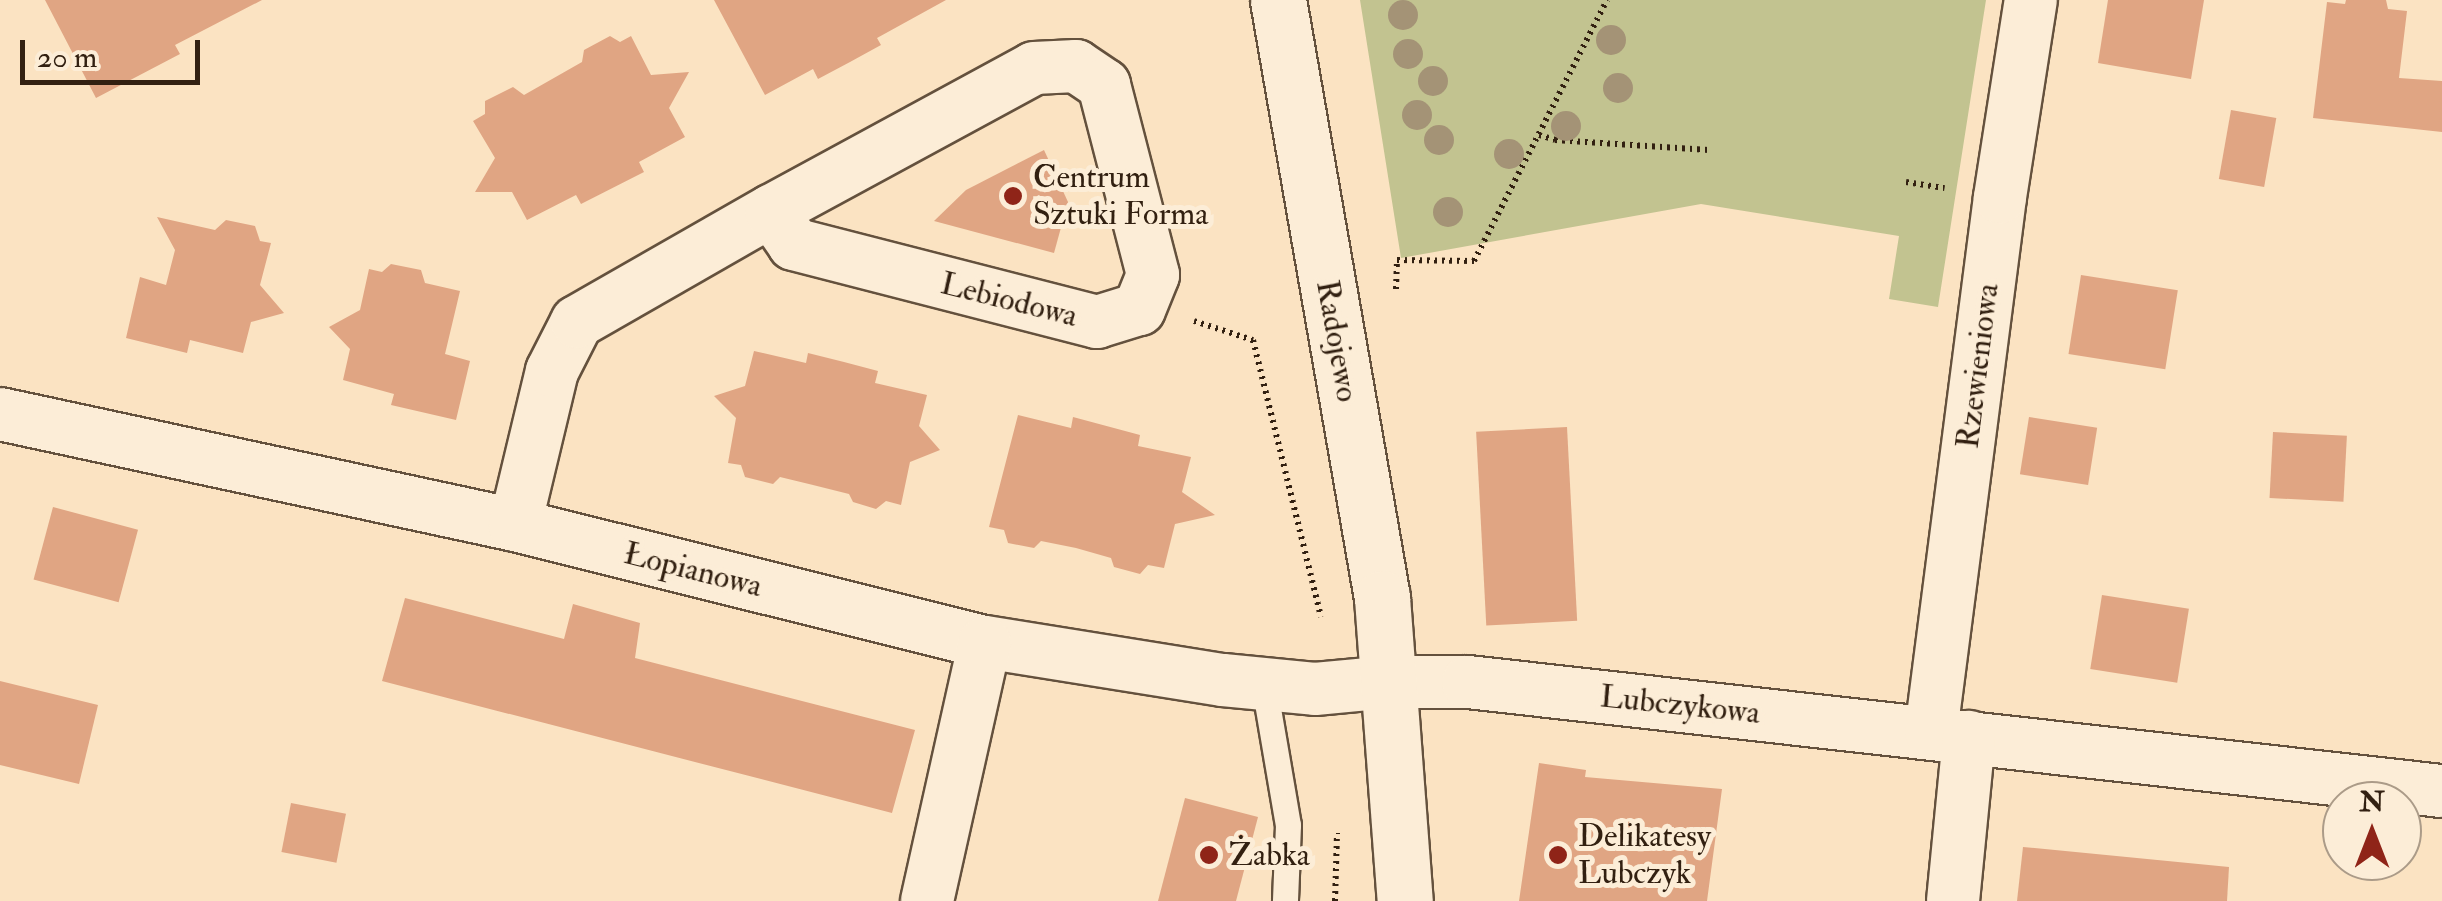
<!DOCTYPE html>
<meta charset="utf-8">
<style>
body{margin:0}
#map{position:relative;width:2442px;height:901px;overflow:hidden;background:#fbe3c2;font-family:"IM FELL Double Pica",serif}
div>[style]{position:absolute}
.green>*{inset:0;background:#c2c390}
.building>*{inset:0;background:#e0a583;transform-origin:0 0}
.path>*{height:6px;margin-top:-3px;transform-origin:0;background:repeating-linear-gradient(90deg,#322011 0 2.5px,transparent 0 7.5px)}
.roads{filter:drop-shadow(2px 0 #64513d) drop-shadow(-2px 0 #64513d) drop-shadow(0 2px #64513d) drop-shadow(0 -2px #64513d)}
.lane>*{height:25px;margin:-12.5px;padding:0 12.5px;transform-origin:12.5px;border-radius:12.5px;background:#fcedd7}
.street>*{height:52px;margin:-26px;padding:0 26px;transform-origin:26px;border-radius:26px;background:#fcedd7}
.secondary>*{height:55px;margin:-27.5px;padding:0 27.5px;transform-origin:27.5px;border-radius:27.5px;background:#fcedd7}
.trees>*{width:30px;height:30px;margin:-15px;border-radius:50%;background:#a49376}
.dots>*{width:28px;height:28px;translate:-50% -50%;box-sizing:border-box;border:5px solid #fcedd7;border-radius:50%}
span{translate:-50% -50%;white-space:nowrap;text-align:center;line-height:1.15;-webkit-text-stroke:10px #fcedd7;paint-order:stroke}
.poi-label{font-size:32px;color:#322011}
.left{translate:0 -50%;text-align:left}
.street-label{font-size:32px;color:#322011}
.north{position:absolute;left:2322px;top:781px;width:100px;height:100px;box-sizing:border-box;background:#fcedd7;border:2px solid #ab9b88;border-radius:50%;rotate:0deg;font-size:28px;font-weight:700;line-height:40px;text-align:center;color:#322011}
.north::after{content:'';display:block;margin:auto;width:35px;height:45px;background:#8f2418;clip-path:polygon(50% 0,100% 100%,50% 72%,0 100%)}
.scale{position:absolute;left:20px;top:40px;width:180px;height:45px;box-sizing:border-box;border:5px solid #322011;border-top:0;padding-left:12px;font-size:30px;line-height:35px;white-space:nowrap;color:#322011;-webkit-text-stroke:8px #fcedd7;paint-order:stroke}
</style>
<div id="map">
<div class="green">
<div style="clip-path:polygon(1360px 0,1986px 0,1938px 307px,1889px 299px,1899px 236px,1701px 204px,1401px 258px)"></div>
</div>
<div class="building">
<div style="clip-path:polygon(45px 0,262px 0,175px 45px,180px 54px,96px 98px)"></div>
<div style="clip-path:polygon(714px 0,946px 0,877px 38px,881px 45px,850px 62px,818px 79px,813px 69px,765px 95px)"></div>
<div style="clip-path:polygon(2108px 0,2204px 0,2191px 79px,2098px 63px)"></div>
<div style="clip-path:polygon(2346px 0,2386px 0,2388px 9px,2407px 11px,2399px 78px,2442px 81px,2442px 132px,2313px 118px,2327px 2px,2345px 4px)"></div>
<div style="clip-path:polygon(610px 36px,620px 42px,631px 36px,651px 75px,689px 72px,669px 108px,685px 137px,639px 162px,644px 172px,581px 204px,576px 195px,527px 220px,512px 192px,475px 192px,495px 158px,473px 121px,485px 114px,485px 101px,513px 87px,524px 95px,582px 62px,584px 50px)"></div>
<div style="left:2231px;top:110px;width:46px;height:70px;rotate:10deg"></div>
<div style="clip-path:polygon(1044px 150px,1068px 202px,1054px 253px,934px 221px,966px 190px)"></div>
<div style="clip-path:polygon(157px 217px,215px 230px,226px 220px,255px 226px,260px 241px,271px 243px,260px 285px,284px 313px,251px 322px,243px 353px,190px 340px,187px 353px,126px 338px,140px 277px,166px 285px,175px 250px)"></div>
<div style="clip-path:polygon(391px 264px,421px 270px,425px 283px,460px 291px,445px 354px,470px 361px,456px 420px,391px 405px,394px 394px,343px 380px,350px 349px,329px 327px,360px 310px,369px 269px,382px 272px)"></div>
<div style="left:2081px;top:275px;width:98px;height:80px;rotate:9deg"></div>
<div style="clip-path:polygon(754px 351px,806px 363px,808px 353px,844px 362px,878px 371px,875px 383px,927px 395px,919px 426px,940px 450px,910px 462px,901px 505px,886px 501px,876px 509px,853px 502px,849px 494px,813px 485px,780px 477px,773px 484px,745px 477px,741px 465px,728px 463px,736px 418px,714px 396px,745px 386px)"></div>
<div style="clip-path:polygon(1018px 415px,1071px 428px,1073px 417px,1140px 435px,1138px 446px,1191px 457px,1182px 492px,1215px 515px,1175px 524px,1164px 568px,1148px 565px,1140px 574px,1114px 567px,1111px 558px,1076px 548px,1041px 541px,1034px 548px,1008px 543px,1004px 530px,989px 527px)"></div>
<div style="left:2029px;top:417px;width:69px;height:58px;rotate:9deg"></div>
<div style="left:1567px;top:427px;width:194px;height:91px;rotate:87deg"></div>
<div style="left:2273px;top:432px;width:74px;height:66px;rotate:3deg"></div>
<div style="left:53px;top:507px;width:88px;height:75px;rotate:15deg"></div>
<div style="left:2102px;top:595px;width:88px;height:75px;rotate:9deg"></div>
<div style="clip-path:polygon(405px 598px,564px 639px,573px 604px,640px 623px,635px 658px,915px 730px,892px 813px,382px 681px)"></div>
<div style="clip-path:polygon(0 681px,98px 705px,79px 784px,0 765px)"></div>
<div style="clip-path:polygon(1539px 763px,1586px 770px,1585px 777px,1722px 789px,1707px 901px,1519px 901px)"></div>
<div style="clip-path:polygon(1185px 798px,1258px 817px,1236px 901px,1158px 901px)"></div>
<div style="left:291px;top:803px;width:56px;height:50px;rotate:11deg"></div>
<div style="clip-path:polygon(2023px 847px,2229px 867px,2227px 901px,2017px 901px)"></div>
</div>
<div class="path">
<div style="left:1539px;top:135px;width:17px;rotate:17deg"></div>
<div style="left:1555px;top:140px;width:154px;rotate:3.7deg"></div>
<div style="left:1906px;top:182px;width:39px;rotate:9deg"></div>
<div style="left:1396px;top:289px;width:29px;rotate:-88deg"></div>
<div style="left:1397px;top:260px;width:77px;rotate:0.7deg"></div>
<div style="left:1474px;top:261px;width:293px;rotate:-63deg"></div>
<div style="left:1194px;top:321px;width:62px;rotate:17.9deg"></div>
<div style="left:1253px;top:340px;width:285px;rotate:76.2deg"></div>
<div style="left:1335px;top:901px;width:68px;rotate:-88.3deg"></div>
</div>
<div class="roads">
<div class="lane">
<div style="left:1264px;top:685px;width:142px;rotate:80.3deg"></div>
<div style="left:1288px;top:825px;width:76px;rotate:92.3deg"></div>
</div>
<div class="street">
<div style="left:0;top:414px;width:527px;rotate:12.16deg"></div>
<div style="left:515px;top:525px;width:484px;rotate:14deg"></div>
<div style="left:985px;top:642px;width:241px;rotate:9.1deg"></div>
<div style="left:1223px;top:680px;width:92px;rotate:5.6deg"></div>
<div style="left:1315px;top:689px;width:76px;rotate:-5.3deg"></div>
<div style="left:1391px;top:682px;width:77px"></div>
<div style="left:1468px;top:682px;width:980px;rotate:6.39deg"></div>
<div style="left:515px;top:525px;width:158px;rotate:-76.5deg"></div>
<div style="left:552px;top:371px;width:55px;rotate:-63deg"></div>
<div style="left:577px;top:322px;width:224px;rotate:-29.8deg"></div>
<div style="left:771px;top:211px;width:299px;rotate:-28.5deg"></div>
<div style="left:1034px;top:68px;width:42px;rotate:-2.7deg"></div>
<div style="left:1076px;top:66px;width:34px;rotate:34deg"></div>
<div style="left:1104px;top:85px;width:196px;rotate:75.5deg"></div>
<div style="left:1153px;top:275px;width:37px;rotate:112deg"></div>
<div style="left:1139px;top:309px;width:44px;rotate:162.8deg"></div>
<div style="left:1097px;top:322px;width:313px;rotate:-165.6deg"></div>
<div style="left:794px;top:244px;width:40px;rotate:-124.9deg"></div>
<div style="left:1931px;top:732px;width:539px;rotate:-82.65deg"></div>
<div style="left:2000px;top:197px;width:199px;rotate:-81.1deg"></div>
<div style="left:927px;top:901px;width:265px;rotate:-77.4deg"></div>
<div style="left:1953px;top:901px;width:165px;rotate:-84.4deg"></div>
</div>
<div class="secondary">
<div style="left:1278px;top:0;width:607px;rotate:80.13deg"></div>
<div style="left:1382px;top:598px;width:304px;rotate:85.7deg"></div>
</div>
</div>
<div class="trees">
<div style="left:1403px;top:15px"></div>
<div style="left:1611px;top:40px"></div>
<div style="left:1408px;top:54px"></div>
<div style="left:1433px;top:81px"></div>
<div style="left:1618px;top:88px"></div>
<div style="left:1417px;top:115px"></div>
<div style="left:1566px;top:126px"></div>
<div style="left:1439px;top:140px"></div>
<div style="left:1509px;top:154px"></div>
<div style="left:1448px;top:212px"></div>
</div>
<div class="dots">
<div style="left:1013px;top:196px;background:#8f2418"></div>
<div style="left:1209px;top:855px;background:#8f2418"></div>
<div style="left:1558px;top:855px;background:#8f2418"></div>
</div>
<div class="poi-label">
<span class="left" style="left:1033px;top:196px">Centrum<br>Sztuki Forma</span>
<span class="left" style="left:1578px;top:855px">Delikatesy<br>Lubczyk</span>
<span class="left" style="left:1229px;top:855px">Żabka</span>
</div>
<div class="street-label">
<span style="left:1009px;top:300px;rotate:14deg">Lebiodowa</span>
<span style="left:1337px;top:341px;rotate:80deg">Radojewo</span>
<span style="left:1978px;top:366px;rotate:-83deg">Rzewieniowa</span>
<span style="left:693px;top:570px;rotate:14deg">Łopianowa</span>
<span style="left:1680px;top:705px;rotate:6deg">Lubczykowa</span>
</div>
<div class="north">N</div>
<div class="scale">20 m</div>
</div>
